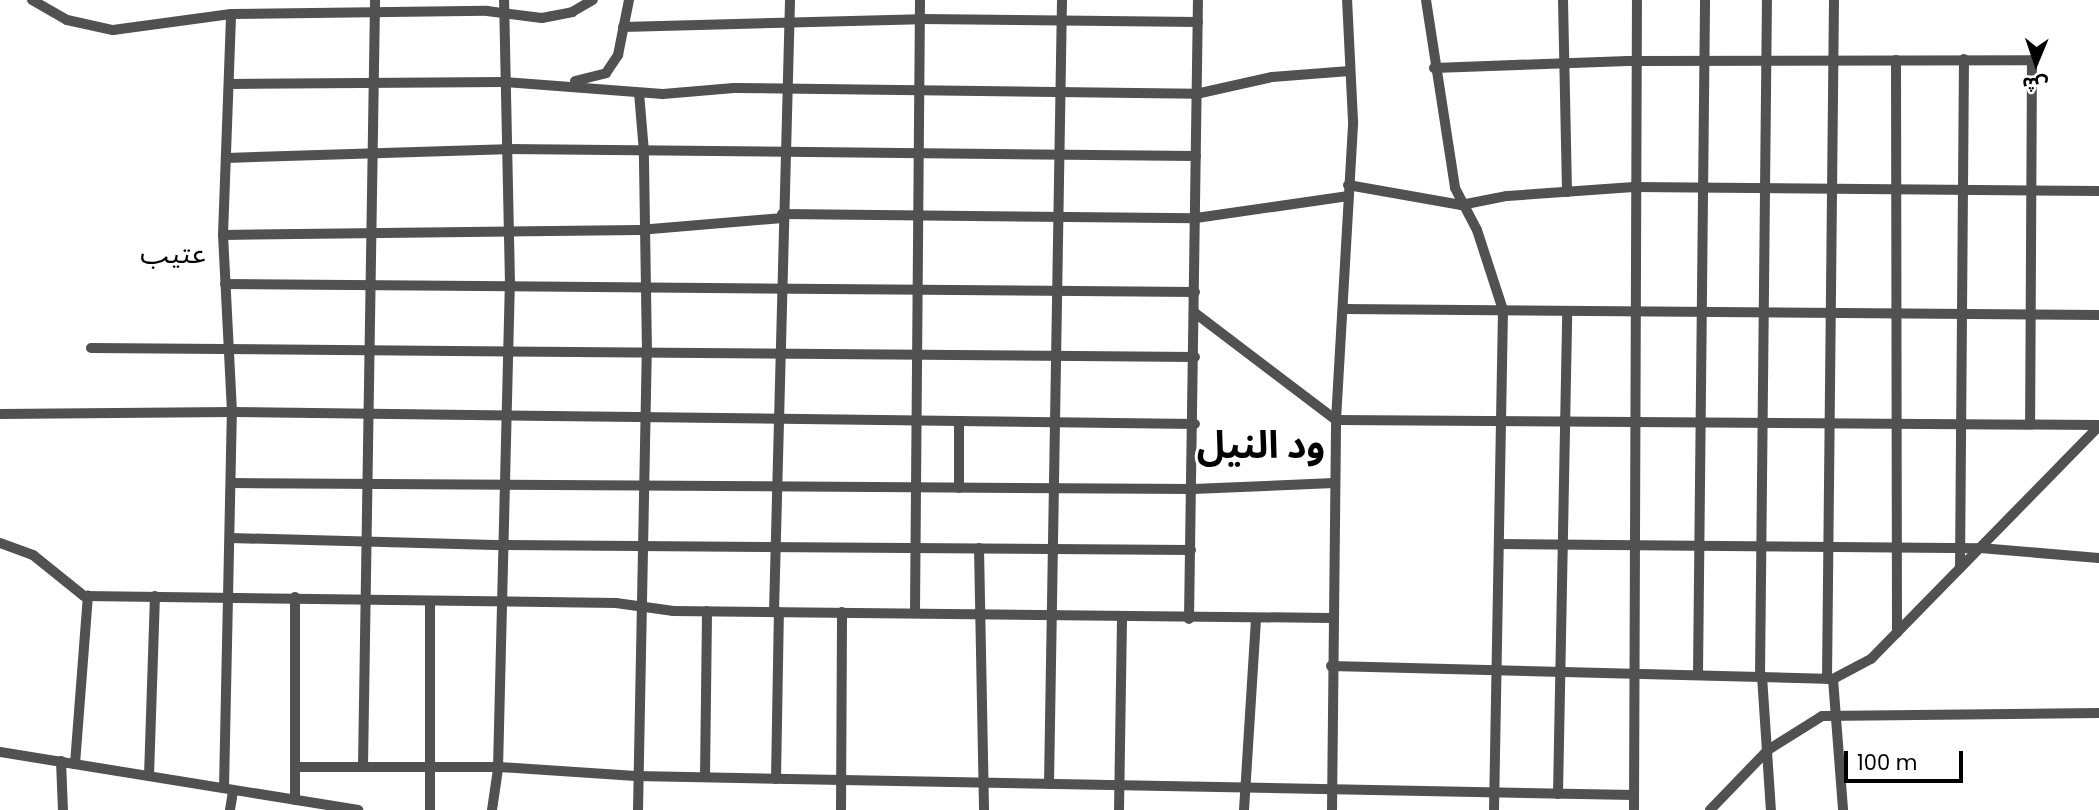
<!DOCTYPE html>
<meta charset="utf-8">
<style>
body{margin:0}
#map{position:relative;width:2099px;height:810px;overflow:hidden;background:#fff;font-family:Poppins,"Noto Sans Arabic",sans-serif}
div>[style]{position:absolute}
.minor>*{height:10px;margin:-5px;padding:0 5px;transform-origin:5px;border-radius:5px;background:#515151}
span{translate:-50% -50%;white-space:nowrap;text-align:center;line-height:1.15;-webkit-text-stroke:6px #fff;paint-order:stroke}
.quarter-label{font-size:28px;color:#000}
.town-label{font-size:38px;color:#000;font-weight:700}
.north{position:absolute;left:2001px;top:28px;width:70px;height:70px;-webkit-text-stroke:5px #fff;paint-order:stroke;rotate:182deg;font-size:19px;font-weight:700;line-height:28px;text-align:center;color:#000}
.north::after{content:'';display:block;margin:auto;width:24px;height:32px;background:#000;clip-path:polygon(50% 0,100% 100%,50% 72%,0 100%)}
.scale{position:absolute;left:1844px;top:751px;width:119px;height:32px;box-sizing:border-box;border:4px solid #000;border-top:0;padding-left:9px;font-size:21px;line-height:24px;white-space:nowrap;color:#000;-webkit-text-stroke:5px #fff;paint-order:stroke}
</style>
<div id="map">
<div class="minor">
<div style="left:32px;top:0;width:40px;rotate:29.7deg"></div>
<div style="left:67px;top:20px;width:47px;rotate:12.3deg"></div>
<div style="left:113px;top:30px;width:119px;rotate:-7.7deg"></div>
<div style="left:231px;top:14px;width:256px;rotate:-0.7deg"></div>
<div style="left:487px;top:11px;width:55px;rotate:7.3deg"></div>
<div style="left:542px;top:18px;width:31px;rotate:-11deg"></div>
<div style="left:572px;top:12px;width:24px;rotate:-30deg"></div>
<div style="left:1426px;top:0;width:190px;rotate:81.2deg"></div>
<div style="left:1455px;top:188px;width:47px;rotate:62.4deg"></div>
<div style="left:1477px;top:230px;width:84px;rotate:72deg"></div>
<div style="left:1503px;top:310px;width:500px;rotate:91.03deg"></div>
<div style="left:1563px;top:0;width:192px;rotate:88.8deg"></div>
<div style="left:623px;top:27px;width:297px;rotate:-1.5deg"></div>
<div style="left:920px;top:19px;width:278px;rotate:0.6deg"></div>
<div style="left:1896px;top:60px;width:573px;rotate:89.9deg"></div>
<div style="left:1434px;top:68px;width:194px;rotate:-2.1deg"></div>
<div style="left:1628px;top:61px;width:404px;rotate:-0.1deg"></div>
<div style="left:2032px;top:60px;width:364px;rotate:90.3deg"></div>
<div style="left:575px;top:81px;width:32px;rotate:-14deg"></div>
<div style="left:606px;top:73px;width:22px;rotate:-56deg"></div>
<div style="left:618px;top:55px;width:56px;rotate:-78.7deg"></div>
<div style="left:229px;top:84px;width:275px;rotate:-0.4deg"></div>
<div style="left:504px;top:82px;width:159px;rotate:4.3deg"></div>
<div style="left:663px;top:94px;width:71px;rotate:-4.8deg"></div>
<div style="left:734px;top:88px;width:462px;rotate:0.7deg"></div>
<div style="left:1196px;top:94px;width:78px;rotate:-12.6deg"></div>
<div style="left:1272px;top:77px;width:78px;rotate:-4.4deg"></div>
<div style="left:226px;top:158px;width:279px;rotate:-1.8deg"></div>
<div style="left:505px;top:149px;width:691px;rotate:0.58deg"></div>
<div style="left:1348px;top:185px;width:115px;rotate:10deg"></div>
<div style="left:1461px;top:205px;width:47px;rotate:-11.1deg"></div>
<div style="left:1507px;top:196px;width:127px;rotate:-4.1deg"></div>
<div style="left:1634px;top:187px;width:465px;rotate:0.5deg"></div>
<div style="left:782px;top:214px;width:414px;rotate:0.6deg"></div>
<div style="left:1196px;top:218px;width:154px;rotate:-8.2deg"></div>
<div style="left:223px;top:235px;width:416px;rotate:-0.7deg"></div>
<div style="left:639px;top:230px;width:144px;rotate:-4.8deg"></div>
<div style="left:225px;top:284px;width:970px;rotate:0.47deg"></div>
<div style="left:1344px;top:309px;width:755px;rotate:0.46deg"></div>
<div style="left:1195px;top:313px;width:177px;rotate:37.2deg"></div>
<div style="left:1336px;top:420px;width:763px;rotate:0.38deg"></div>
<div style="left:91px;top:348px;width:1104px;rotate:0.47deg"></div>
<div style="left:0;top:414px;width:232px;rotate:-0.5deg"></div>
<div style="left:232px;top:412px;width:963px;rotate:0.71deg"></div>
<div style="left:231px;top:483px;width:962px;rotate:0.36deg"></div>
<div style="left:1193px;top:489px;width:141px;rotate:-2.4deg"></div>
<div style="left:959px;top:488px;width:67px;rotate:-90deg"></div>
<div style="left:231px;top:538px;width:273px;rotate:1.5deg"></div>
<div style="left:504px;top:545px;width:687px;rotate:0.42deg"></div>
<div style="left:0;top:543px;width:35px;rotate:20deg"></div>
<div style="left:33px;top:555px;width:65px;rotate:38.8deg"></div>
<div style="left:84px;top:596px;width:532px;rotate:0.75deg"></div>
<div style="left:616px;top:603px;width:58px;rotate:8deg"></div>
<div style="left:673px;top:611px;width:658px;rotate:0.61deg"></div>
<div style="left:1500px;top:544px;width:480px;rotate:0.5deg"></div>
<div style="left:1980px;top:548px;width:119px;rotate:4.8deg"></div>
<div style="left:979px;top:548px;width:262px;rotate:88.9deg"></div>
<div style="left:1960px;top:568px;width:509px;rotate:-89.55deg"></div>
<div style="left:295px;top:597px;width:203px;rotate:90deg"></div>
<div style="left:915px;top:611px;width:611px;rotate:-89.53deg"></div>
<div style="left:774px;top:612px;width:612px;rotate:-88.5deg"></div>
<div style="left:1189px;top:619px;width:619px;rotate:-89.17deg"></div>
<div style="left:1331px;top:666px;width:502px;rotate:1.48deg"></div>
<div style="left:1833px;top:679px;width:43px;rotate:-27.8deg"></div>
<div style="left:1871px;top:659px;width:326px;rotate:-45.6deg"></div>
<div style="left:1698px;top:674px;width:674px;rotate:-89.4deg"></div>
<div style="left:1760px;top:676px;width:676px;rotate:-89.41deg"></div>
<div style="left:1762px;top:676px;width:134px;rotate:86.2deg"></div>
<div style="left:1827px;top:679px;width:679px;rotate:-89.41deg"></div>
<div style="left:1833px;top:679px;width:131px;rotate:85.6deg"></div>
<div style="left:0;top:752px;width:363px;rotate:9.2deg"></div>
<div style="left:61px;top:761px;width:49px;rotate:87.7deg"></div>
<div style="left:75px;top:764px;width:169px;rotate:-85.6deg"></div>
<div style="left:295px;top:767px;width:204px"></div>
<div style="left:499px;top:767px;width:137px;rotate:3.8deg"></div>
<div style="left:636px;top:776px;width:998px;rotate:1.09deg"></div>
<div style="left:363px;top:767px;width:767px;rotate:-89.1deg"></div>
<div style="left:149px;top:776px;width:180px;rotate:-88.1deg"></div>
<div style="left:705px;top:777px;width:166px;rotate:-89.3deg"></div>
<div style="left:776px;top:779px;width:167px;rotate:-89deg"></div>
<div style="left:1049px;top:784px;width:784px;rotate:-89.05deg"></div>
<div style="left:224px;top:788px;width:376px;rotate:-88.8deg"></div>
<div style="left:232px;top:412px;width:177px;rotate:-92.9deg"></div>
<div style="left:223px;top:235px;width:221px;rotate:-87.9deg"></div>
<div style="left:1558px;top:794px;width:483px;rotate:-88.9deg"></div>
<div style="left:230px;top:810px;width:20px;rotate:-81deg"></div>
<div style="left:430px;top:810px;width:209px;rotate:-90deg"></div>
<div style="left:492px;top:810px;width:41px;rotate:-81.7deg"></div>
<div style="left:498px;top:769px;width:485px;rotate:-88.6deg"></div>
<div style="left:510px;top:284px;width:284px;rotate:-91.2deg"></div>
<div style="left:638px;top:810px;width:457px;rotate:-88.9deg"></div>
<div style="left:647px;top:353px;width:201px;rotate:-90.9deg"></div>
<div style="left:644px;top:152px;width:59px;rotate:-94.8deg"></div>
<div style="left:841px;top:810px;width:198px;rotate:-89.7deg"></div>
<div style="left:1119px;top:810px;width:193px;rotate:-89.1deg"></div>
<div style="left:1244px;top:810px;width:192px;rotate:-86.4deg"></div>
<div style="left:1332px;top:810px;width:390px;rotate:-89.4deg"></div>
<div style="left:1336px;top:420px;width:299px;rotate:-86.7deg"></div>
<div style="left:1353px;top:121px;width:121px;rotate:-92.8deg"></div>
<div style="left:1634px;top:810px;width:810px;rotate:-89.79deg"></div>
<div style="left:1710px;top:810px;width:83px;rotate:-46deg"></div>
<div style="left:1768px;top:750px;width:64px;rotate:-32.2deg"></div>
<div style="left:1822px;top:716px;width:277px;rotate:-0.6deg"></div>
</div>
<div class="quarter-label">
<span style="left:173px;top:254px">عتيب</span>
</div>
<div class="town-label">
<span style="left:1261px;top:445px">ود النيل</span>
</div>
<div class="north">ش</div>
<div class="scale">100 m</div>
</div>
